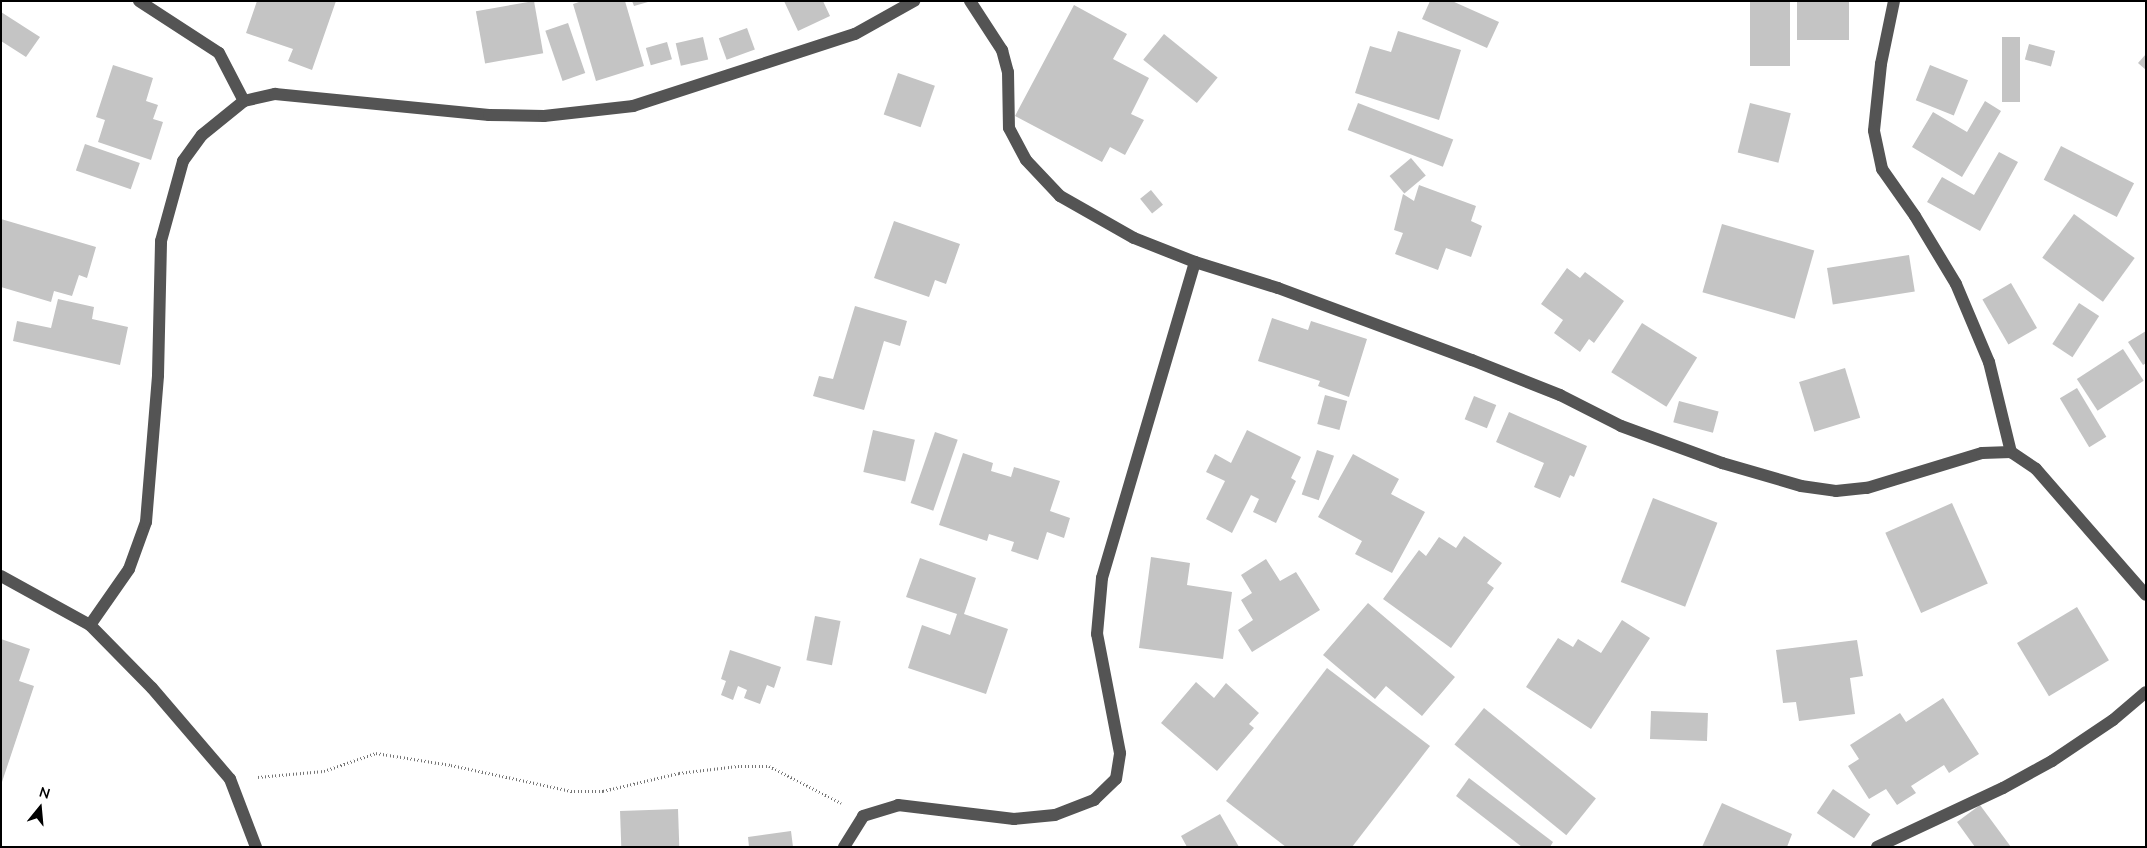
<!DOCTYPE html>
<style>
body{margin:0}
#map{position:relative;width:2147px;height:848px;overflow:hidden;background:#fff;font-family:"Nunito Sans",sans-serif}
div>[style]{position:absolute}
.building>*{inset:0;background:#c4c4c4;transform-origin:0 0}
.path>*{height:3px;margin-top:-1.5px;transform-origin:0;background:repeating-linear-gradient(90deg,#767676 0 1px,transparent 0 3.5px)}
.minor>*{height:12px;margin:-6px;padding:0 6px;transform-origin:6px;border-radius:6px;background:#545454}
span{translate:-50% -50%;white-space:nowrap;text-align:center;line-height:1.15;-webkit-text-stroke:5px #fff;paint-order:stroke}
.frame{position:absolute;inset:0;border:2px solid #000;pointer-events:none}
.north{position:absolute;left:15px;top:783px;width:50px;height:50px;-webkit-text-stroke:4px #fff;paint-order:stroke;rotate:17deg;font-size:14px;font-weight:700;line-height:20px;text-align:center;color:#000}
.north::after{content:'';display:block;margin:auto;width:18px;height:22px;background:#000;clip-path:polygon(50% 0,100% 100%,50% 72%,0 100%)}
</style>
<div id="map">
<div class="building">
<div style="clip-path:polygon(257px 1px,336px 1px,312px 70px,288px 61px,293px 49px,246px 33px)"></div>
<div style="left:534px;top:1px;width:53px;height:59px;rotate:80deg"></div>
<div style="clip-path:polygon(582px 1px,625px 1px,644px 66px,596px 81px,573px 4px)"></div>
<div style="clip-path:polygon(632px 1px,648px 1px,648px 2px,634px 6px)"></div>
<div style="clip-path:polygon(784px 1px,823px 1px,830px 16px,798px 31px)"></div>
<div style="clip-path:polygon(1430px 1px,1452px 1px,1499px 22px,1487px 48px,1422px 19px)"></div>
<div style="left:1750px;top:1px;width:40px;height:65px"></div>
<div style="left:1797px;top:1px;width:52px;height:39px"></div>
<div style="clip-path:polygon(1074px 5px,1127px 34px,1113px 59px,1149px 78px,1131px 114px,1144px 120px,1125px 155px,1110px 147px,1102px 162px,1015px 116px)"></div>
<div style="clip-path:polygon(1px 12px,40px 37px,26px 57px,1px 41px)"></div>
<div style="left:568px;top:23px;width:53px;height:24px;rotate:71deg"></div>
<div style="left:747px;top:28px;width:23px;height:30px;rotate:70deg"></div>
<div style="clip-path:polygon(1398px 31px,1461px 50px,1439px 120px,1355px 93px,1370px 46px,1391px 52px)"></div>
<div style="left:1164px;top:34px;width:69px;height:33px;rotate:39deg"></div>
<div style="left:703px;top:37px;width:23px;height:28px;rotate:77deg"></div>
<div style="left:2002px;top:37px;width:18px;height:65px"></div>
<div style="left:667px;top:42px;width:18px;height:22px;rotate:74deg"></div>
<div style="left:2029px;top:44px;width:27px;height:16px;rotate:15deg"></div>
<div style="clip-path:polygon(2146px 54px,2146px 70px,2138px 63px)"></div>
<div style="clip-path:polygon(113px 65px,153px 78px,146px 101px,158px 105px,153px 119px,163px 122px,151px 160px,98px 142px,105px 120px,96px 117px)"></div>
<div style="left:1930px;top:65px;width:41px;height:38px;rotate:22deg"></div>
<div style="left:898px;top:73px;width:39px;height:44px;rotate:19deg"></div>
<div style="clip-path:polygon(1985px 101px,2001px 111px,1962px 177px,1912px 147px,1933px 112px,1967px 132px)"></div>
<div style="left:1358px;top:103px;width:102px;height:29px;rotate:21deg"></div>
<div style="left:1750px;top:103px;width:42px;height:51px;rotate:14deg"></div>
<div style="left:85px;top:144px;width:58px;height:28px;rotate:19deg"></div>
<div style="left:2061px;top:146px;width:82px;height:38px;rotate:27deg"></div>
<div style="clip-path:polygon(1999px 152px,2018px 162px,1980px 231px,1927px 202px,1942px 177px,1974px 195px)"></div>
<div style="left:1411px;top:158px;width:23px;height:28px;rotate:50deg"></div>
<div style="clip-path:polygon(1419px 185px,1476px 206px,1471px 221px,1482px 226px,1471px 257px,1446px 248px,1438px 270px,1395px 254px,1403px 233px,1394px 230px,1403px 194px,1414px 201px)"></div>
<div style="left:1151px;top:190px;width:19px;height:14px;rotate:51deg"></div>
<div style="left:2074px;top:214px;width:75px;height:54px;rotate:36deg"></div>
<div style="clip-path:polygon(1px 219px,96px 247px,87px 278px,79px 275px,72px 296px,54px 291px,51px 302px,1px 287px)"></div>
<div style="clip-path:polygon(894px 221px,960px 244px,946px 284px,935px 280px,929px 297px,874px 278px)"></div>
<div style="left:1722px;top:224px;width:96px;height:71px;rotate:16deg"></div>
<div style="left:1909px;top:255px;width:37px;height:83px;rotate:81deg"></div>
<div style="clip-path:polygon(1567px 268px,1580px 278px,1585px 272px,1624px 301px,1594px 343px,1589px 339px,1580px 352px,1554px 333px,1563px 320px,1541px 304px)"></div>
<div style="left:2011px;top:283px;width:52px;height:33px;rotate:60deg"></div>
<div style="clip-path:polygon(58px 299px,94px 307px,92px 319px,128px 327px,120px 365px,13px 341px,17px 321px,51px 328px)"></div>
<div style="left:2079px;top:303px;width:24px;height:49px;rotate:33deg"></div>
<div style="clip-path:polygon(855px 306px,907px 321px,900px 346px,884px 341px,864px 410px,813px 396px,819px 376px,833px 379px)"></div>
<div style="clip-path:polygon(1272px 318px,1308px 330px,1311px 321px,1367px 339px,1349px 397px,1318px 386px,1320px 381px,1258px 361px)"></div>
<div style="left:1642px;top:323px;width:65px;height:58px;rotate:32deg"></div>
<div style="clip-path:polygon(2146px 331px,2146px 363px,2143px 365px,2128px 342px)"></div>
<div style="left:2123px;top:349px;width:38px;height:55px;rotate:57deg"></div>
<div style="left:1845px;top:368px;width:52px;height:48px;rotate:73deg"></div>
<div style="left:2077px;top:388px;width:57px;height:20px;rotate:59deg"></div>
<div style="left:1325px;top:395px;width:23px;height:30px;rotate:15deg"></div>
<div style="left:1474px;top:396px;width:24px;height:25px;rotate:22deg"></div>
<div style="left:1679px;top:401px;width:41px;height:22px;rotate:15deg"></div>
<div style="clip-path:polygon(1509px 412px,1587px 446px,1574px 477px,1570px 475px,1560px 498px,1534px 487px,1544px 463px,1496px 442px)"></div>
<div style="left:873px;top:430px;width:43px;height:43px;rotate:13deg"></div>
<div style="clip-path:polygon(1247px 430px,1301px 457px,1291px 478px,1296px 481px,1276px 523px,1253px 512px,1259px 499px,1251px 495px,1232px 533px,1206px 519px,1225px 481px,1206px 472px,1215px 454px,1231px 463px)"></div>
<div style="left:935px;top:432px;width:24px;height:75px;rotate:19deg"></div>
<div style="left:1317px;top:450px;width:18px;height:47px;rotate:19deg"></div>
<div style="clip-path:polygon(963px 453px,993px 463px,991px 471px,1011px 477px,1014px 467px,1060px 481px,1050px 511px,1070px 518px,1064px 538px,1047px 532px,1038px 560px,1011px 551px,1014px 542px,989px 534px,987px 541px,939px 525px)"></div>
<div style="clip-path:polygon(1353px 454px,1399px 479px,1391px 494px,1425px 512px,1392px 573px,1355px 554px,1362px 541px,1318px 517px)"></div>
<div style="left:1653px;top:498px;width:69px;height:90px;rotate:21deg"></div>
<div style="left:1952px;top:503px;width:88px;height:73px;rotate:66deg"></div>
<div style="clip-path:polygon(1464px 536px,1502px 563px,1487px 583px,1494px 588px,1451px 648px,1383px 599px,1419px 550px,1426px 556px,1439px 537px,1456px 548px)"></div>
<div style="clip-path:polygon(1151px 557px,1190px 563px,1187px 585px,1232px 592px,1223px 659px,1139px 648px)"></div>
<div style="clip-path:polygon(920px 558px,976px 578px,964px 614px,1008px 629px,986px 694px,908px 668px,922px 625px,950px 635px,957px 614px,906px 597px)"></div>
<div style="clip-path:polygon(1266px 559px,1280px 581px,1296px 572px,1320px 610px,1252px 652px,1238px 630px,1253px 620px,1241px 600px,1252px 593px,1241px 575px)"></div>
<div style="clip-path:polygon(1368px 603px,1455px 677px,1422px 716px,1386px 686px,1375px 699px,1323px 655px)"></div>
<div style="left:2077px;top:607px;width:62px;height:70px;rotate:59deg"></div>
<div style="left:815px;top:616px;width:26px;height:45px;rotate:11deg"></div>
<div style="clip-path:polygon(1622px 620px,1650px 638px,1591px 729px,1526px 687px,1558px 638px,1573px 647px,1578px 639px,1601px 653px)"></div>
<div style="clip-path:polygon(1px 639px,30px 649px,19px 681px,34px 686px,2px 782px)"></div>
<div style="clip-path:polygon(1857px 640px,1863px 676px,1850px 678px,1855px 714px,1799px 721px,1796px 702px,1783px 703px,1776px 650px)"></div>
<div style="clip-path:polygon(730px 650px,781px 667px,774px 688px,767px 685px,760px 704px,744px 698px,747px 690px,738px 686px,733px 700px,721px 695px,726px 681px,721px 679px)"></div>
<div style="clip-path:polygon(1327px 668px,1430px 746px,1352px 847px,1286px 847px,1226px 801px)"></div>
<div style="clip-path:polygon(1196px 682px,1214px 698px,1226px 683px,1259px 713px,1249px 724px,1254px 728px,1217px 771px,1161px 723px)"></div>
<div style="clip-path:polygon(1943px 698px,1979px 754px,1949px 773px,1944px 765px,1911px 786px,1916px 793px,1897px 805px,1886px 789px,1869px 799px,1848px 766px,1859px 759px,1850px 745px,1900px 713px,1906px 722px)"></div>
<div style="left:1484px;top:708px;width:144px;height:47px;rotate:39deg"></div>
<div style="left:1651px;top:711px;width:57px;height:28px;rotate:2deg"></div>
<div style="clip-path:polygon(1469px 778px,1553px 842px,1550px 847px,1522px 847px,1456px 796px)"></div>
<div style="left:1833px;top:789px;width:45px;height:29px;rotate:34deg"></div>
<div style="clip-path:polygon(1722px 803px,1792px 834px,1787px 847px,1702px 847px)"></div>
<div style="clip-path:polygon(1980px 805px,2011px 847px,1975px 847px,1957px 822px)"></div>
<div style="left:678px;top:809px;width:38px;height:58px;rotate:88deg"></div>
<div style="clip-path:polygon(1220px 814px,1239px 847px,1187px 847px,1181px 836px)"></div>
<div style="clip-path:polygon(791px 831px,793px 847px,749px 847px,748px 837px)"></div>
</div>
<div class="path">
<div style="left:258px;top:777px;width:66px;rotate:-5.2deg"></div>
<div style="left:324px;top:771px;width:55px;rotate:-19.1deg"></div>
<div style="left:376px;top:753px;width:76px;rotate:9.1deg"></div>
<div style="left:451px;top:765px;width:123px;rotate:12.2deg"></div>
<div style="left:571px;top:791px;width:32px"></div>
<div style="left:603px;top:791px;width:78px;rotate:-13.3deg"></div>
<div style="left:679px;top:773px;width:59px;rotate:-6.8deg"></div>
<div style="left:738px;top:766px;width:31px"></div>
<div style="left:769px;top:766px;width:81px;rotate:27.2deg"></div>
</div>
<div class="minor">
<div style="left:139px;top:1px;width:95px;rotate:33deg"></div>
<div style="left:219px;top:53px;width:54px;rotate:62.5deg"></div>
<div style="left:970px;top:1px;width:59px;rotate:56.9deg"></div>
<div style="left:1002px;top:50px;width:23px;rotate:75deg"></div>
<div style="left:1008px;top:72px;width:56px;rotate:89deg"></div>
<div style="left:1009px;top:128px;width:36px;rotate:62deg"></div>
<div style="left:1026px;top:160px;width:50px;rotate:46.6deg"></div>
<div style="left:1060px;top:196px;width:85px;rotate:29.6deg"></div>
<div style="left:1134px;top:238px;width:66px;rotate:21.5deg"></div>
<div style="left:1195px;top:262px;width:87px;rotate:17.4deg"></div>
<div style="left:1278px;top:288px;width:207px;rotate:20.4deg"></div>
<div style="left:1472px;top:360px;width:95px;rotate:21.7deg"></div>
<div style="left:1560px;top:395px;width:68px;rotate:26.9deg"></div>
<div style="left:1621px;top:426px;width:108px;rotate:20.1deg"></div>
<div style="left:1722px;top:463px;width:82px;rotate:16.2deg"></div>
<div style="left:1801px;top:486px;width:35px;rotate:8deg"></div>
<div style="left:1836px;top:491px;width:31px;rotate:-6deg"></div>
<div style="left:1867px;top:488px;width:120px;rotate:-16.9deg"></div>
<div style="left:1982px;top:453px;width:29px;rotate:-2deg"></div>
<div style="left:2011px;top:452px;width:30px;rotate:34deg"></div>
<div style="left:2036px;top:469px;width:167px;rotate:48.9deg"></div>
<div style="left:1894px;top:1px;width:64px;rotate:101.7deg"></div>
<div style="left:1881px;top:64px;width:67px;rotate:96deg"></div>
<div style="left:1874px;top:131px;width:39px;rotate:78deg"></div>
<div style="left:1882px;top:169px;width:57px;rotate:54.9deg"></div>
<div style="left:1915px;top:216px;width:79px;rotate:58.9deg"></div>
<div style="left:1956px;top:284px;width:85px;rotate:67.1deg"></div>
<div style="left:1989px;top:362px;width:93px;rotate:76.3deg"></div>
<div style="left:1px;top:576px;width:102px;rotate:28.8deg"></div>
<div style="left:90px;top:625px;width:88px;rotate:45.5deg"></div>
<div style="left:152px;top:688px;width:120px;rotate:49.4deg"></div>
<div style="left:230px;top:779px;width:73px;rotate:69.1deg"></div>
<div style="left:90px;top:625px;width:68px;rotate:-55.1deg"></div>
<div style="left:129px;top:569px;width:50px;rotate:-70.1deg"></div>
<div style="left:146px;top:522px;width:147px;rotate:-85.3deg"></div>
<div style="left:158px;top:375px;width:134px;rotate:-88.7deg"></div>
<div style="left:161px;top:241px;width:83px;rotate:-74.6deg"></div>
<div style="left:183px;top:161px;width:32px;rotate:-54deg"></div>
<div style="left:202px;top:135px;width:54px;rotate:-39deg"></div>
<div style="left:244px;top:101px;width:32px;rotate:-13deg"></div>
<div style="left:275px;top:94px;width:215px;rotate:5.6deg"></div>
<div style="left:489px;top:115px;width:55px;rotate:1deg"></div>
<div style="left:544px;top:116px;width:90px;rotate:-6.4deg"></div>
<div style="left:633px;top:106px;width:233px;rotate:-18deg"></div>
<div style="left:855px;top:34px;width:68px;rotate:-29.2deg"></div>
<div style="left:844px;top:847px;width:36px;rotate:-58deg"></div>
<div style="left:863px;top:816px;width:37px;rotate:-17deg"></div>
<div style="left:898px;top:805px;width:117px;rotate:6.9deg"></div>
<div style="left:1014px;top:819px;width:41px;rotate:-5.6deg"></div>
<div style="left:1055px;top:815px;width:42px;rotate:-21deg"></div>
<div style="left:1094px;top:800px;width:30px;rotate:-44deg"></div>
<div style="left:1116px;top:779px;width:26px;rotate:-81deg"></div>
<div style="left:1120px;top:753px;width:121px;rotate:-100.9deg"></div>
<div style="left:1097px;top:634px;width:56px;rotate:-84.9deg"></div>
<div style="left:1102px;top:578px;width:329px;rotate:-73.6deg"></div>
<div style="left:1877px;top:847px;width:139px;rotate:-25.1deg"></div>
<div style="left:2003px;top:788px;width:56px;rotate:-28.9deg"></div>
<div style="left:2052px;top:761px;width:73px;rotate:-33.9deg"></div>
<div style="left:2113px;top:720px;width:43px;rotate:-40.3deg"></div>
</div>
<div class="frame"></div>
<div class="north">N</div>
</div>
